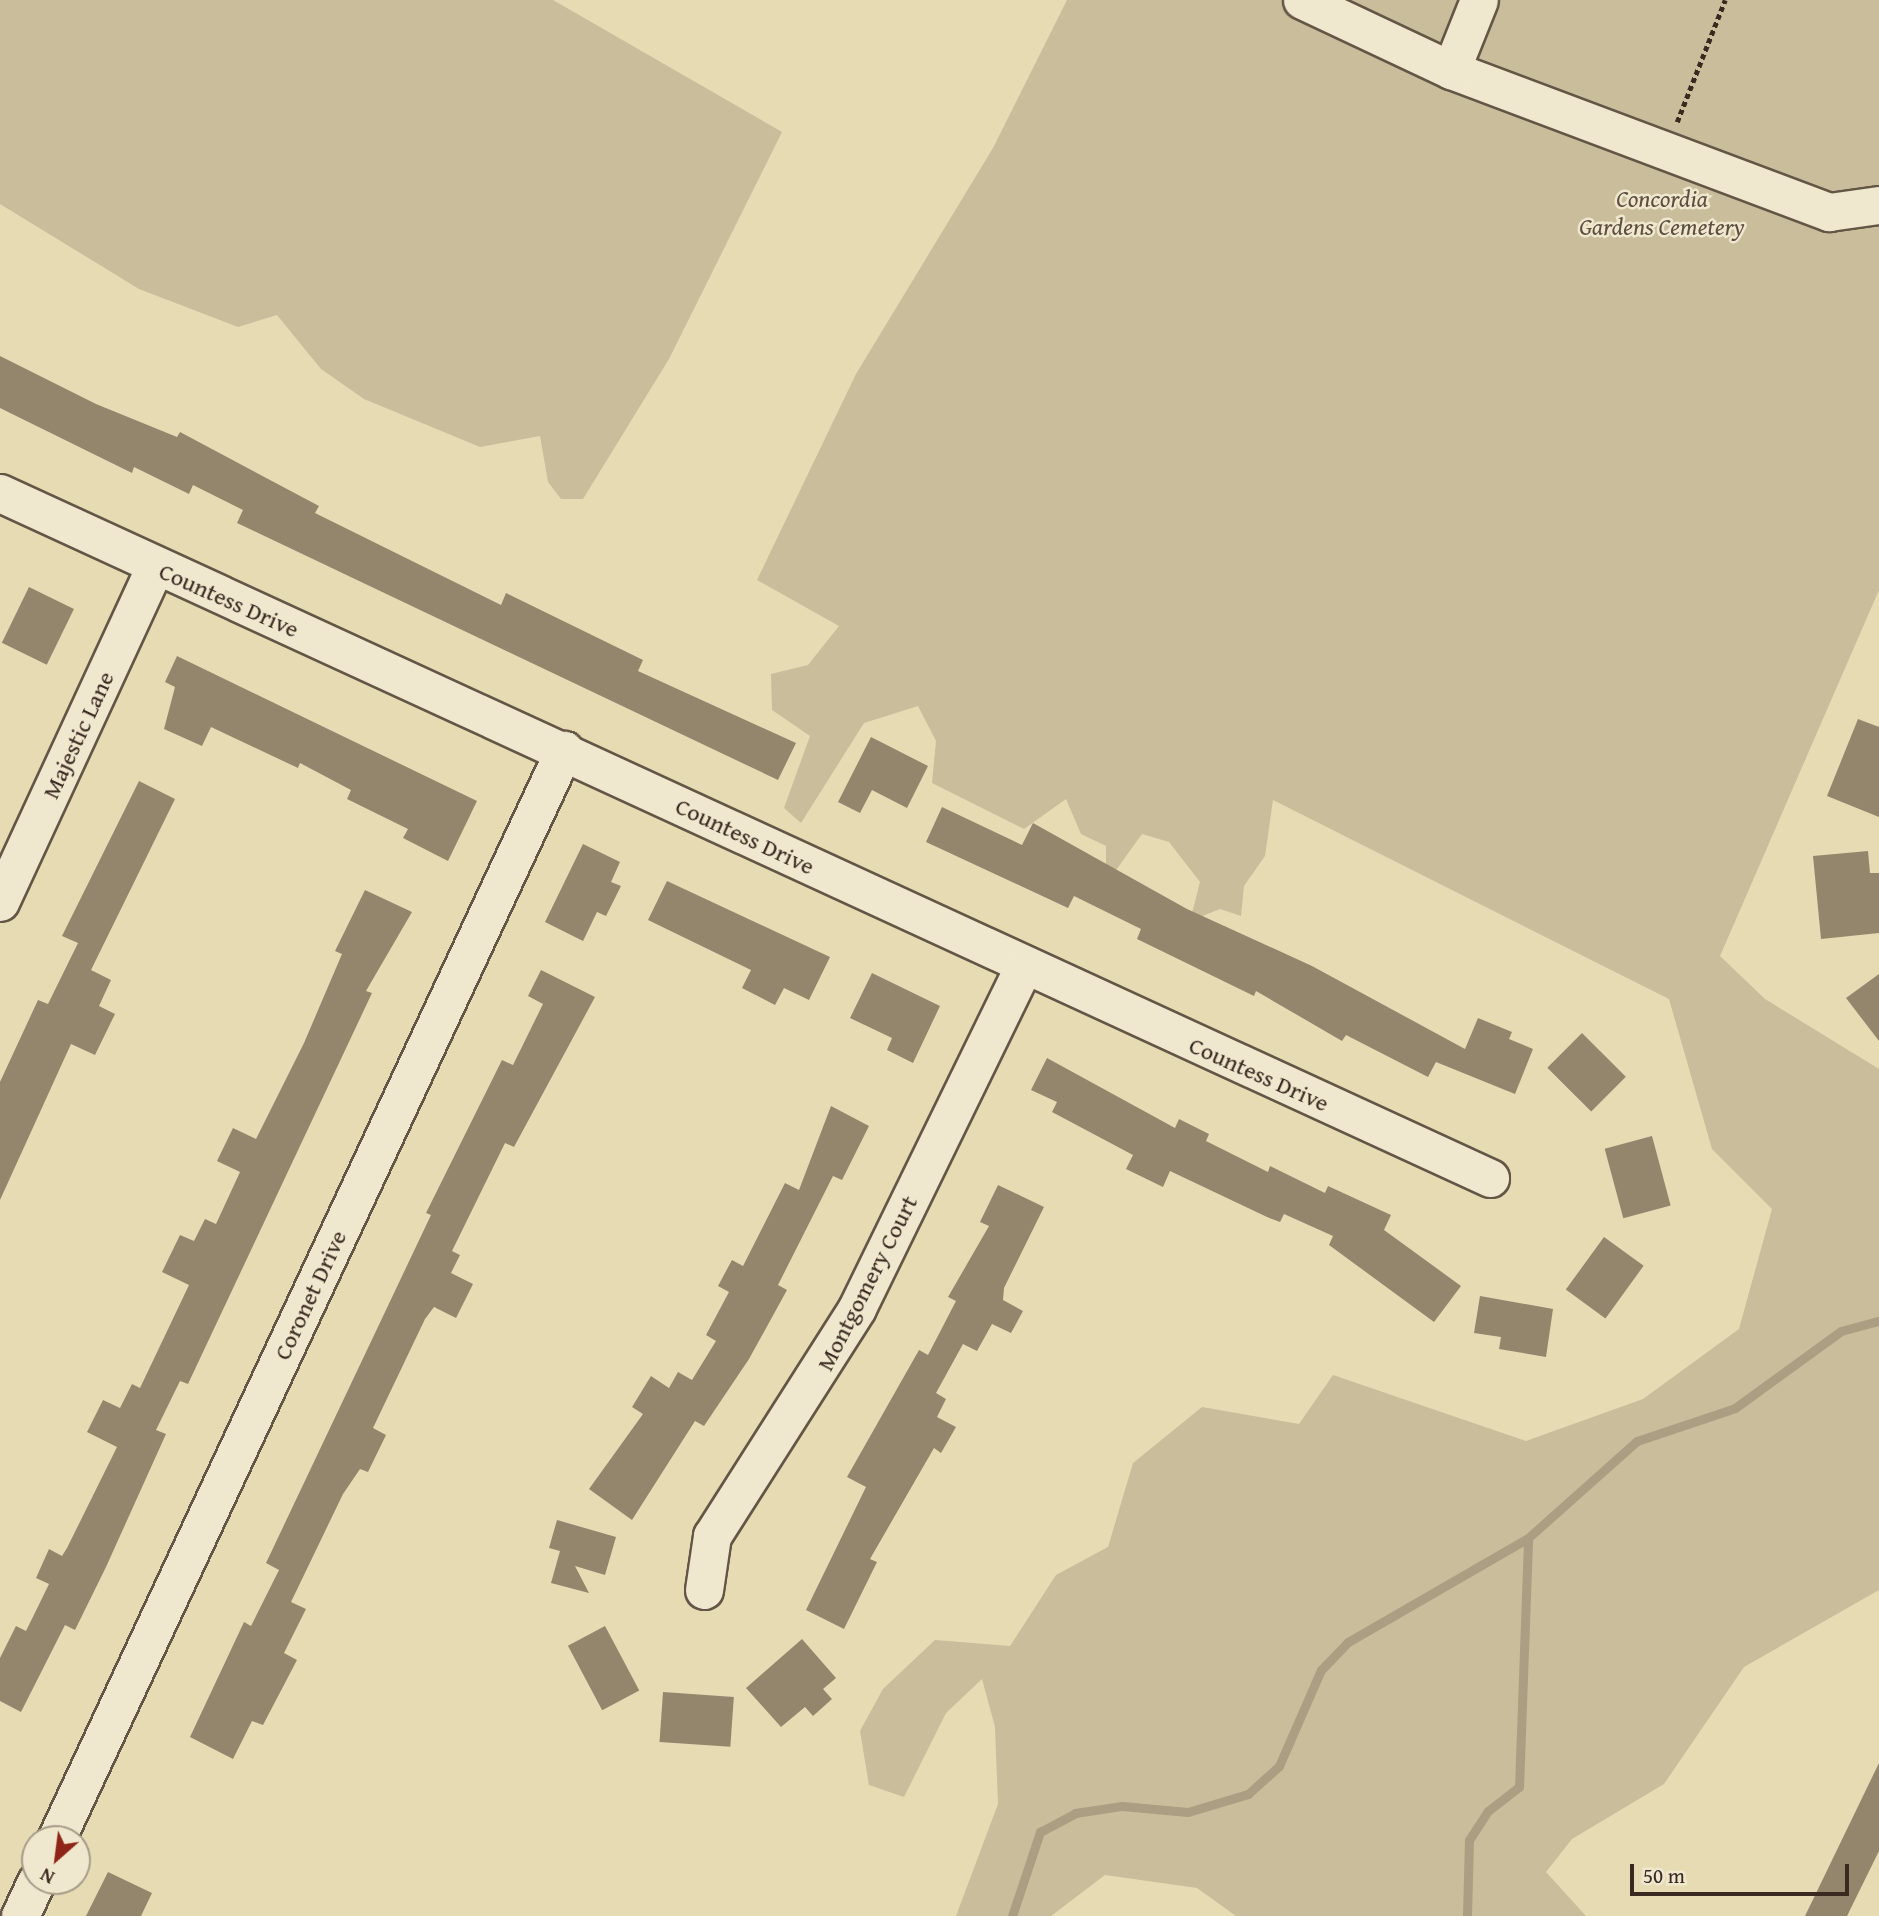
<!DOCTYPE html>
<style>
body{margin:0}
#map{position:relative;width:1879px;height:1916px;overflow:hidden;background:#e7dbb4;font-family:"Gentium Book Plus",serif}
div>[style]{position:absolute}
.green>*{inset:0;background:#c9bd9b}
.stream>*{height:9px;margin:-4.5px;padding:0 4.5px;transform-origin:4.5px;border-radius:4.5px;background:#ac9e82}
.building>*{inset:0;background:#93866d;transform-origin:0 0}
.path>*{height:4.5px;margin-top:-2.25px;transform-origin:0;background:repeating-linear-gradient(90deg,#392921 0 5px,transparent 0 8.5px)}
.roads{filter:drop-shadow(2px 0 #645646) drop-shadow(-2px 0 #645646) drop-shadow(0 2px #645646) drop-shadow(0 -2px #645646)}
.minor>*{height:37px;margin:-18.5px;padding:0 18.5px;transform-origin:18.5px;border-radius:18.5px;background:#efe8ce}
span{translate:-50% -50%;white-space:nowrap;text-align:center;line-height:1.15;-webkit-text-stroke:5px #efe8ce;paint-order:stroke}
.park-label{font-size:24px;color:#5d4e40;font-style:italic}
.street-label{font-size:24px;color:#392921}
.north{position:absolute;left:21px;top:1825px;width:70px;height:70px;box-sizing:border-box;background:#efe8ce;border:2px solid #a69c89;border-radius:50%;rotate:208deg;font-size:19px;font-weight:700;line-height:28px;text-align:center;color:#392921}
.north::after{content:'';display:block;margin:auto;width:24px;height:32px;background:#8f2418;clip-path:polygon(50% 0,100% 100%,50% 72%,0 100%)}
.scale{position:absolute;left:1630px;top:1864px;width:219px;height:32px;box-sizing:border-box;border:4px solid #392921;border-top:0;padding-left:9px;font-size:21px;line-height:24px;white-space:nowrap;color:#392921;-webkit-text-stroke:5px #efe8ce;paint-order:stroke}
</style>
<div id="map">
<div class="green">
<div style="clip-path:polygon(0 0,553px 0,782px 132px,669px 359px,583px 499px,561px 499px,548px 482px,540px 436px,480px 447px,364px 399px,321px 369px,277px 315px,238px 327px,139px 289px,0 204px)"></div>
<div style="clip-path:polygon(1067px 0,1879px 0,1879px 590px,1720px 956px,1765px 999px,1879px 1069px,1879px 1590px,1744px 1667px,1664px 1784px,1572px 1839px,1546px 1872px,1586px 1916px,1236px 1916px,1197px 1888px,1105px 1875px,1051px 1916px,956px 1916px,998px 1804px,995px 1727px,982px 1679px,946px 1713px,904px 1797px,869px 1785px,860px 1731px,883px 1689px,935px 1640px,1010px 1646px,1056px 1575px,1108px 1547px,1133px 1463px,1202px 1407px,1299px 1424px,1333px 1375px,1526px 1441px,1643px 1399px,1739px 1329px,1772px 1209px,1712px 1149px,1669px 999px,1273px 800px,1265px 856px,1244px 886px,1241px 916px,1220px 909px,1190px 921px,1200px 882px,1169px 842px,1142px 834px,1106px 884px,1106px 846px,1081px 834px,1066px 799px,1024px 829px,932px 783px,936px 741px,918px 706px,864px 723px,801px 823px,784px 808px,810px 736px,772px 710px,771px 674px,808px 665px,839px 626px,757px 580px,856px 374px,993px 148px)"></div>
</div>
<div class="stream">
<div style="left:1012px;top:1916px;width:89px;rotate:-71.6deg"></div>
<div style="left:1040px;top:1832px;width:40px;rotate:-28deg"></div>
<div style="left:1075px;top:1813px;width:48px;rotate:-8.5deg"></div>
<div style="left:1122px;top:1806px;width:66px;rotate:5.2deg"></div>
<div style="left:1188px;top:1812px;width:63px;rotate:-16.7deg"></div>
<div style="left:1248px;top:1794px;width:42px;rotate:-42.1deg"></div>
<div style="left:1279px;top:1766px;width:105px;rotate:-66.4deg"></div>
<div style="left:1321px;top:1670px;width:39px;rotate:-46deg"></div>
<div style="left:1348px;top:1642px;width:208px;rotate:-30deg"></div>
<div style="left:1528px;top:1538px;width:146px;rotate:-41.7deg"></div>
<div style="left:1637px;top:1441px;width:103px;rotate:-18.6deg"></div>
<div style="left:1735px;top:1408px;width:131px;rotate:-36deg"></div>
<div style="left:1841px;top:1331px;width:39px;rotate:-15deg"></div>
<div style="left:1467px;top:1916px;width:76px;rotate:-88.5deg"></div>
<div style="left:1469px;top:1840px;width:35px;rotate:-57deg"></div>
<div style="left:1488px;top:1811px;width:39px;rotate:-38deg"></div>
<div style="left:1519px;top:1787px;width:249px;rotate:-87.9deg"></div>
</div>
<div class="building">
<div style="clip-path:polygon(0 356px,96px 404px,177px 437px,180px 432px,319px 506px,315px 513px,501px 605px,506px 593px,643px 660px,638px 671px,796px 743px,778px 780px,237px 523px,243px 510px,193px 485px,189px 494px,134px 467px,132px 473px,0 408px)"></div>
<div style="left:29px;top:587px;width:50px;height:62px;rotate:26deg"></div>
<div style="clip-path:polygon(177px 656px,477px 801px,448px 861px,403px 838px,408px 829px,347px 799px,351px 790px,300px 763px,298px 768px,211px 727px,202px 746px,164px 729px,175px 687px,165px 682px)"></div>
<div style="clip-path:polygon(1858px 719px,1879px 727px,1879px 817px,1827px 796px)"></div>
<div style="clip-path:polygon(871px 737px,928px 766px,907px 808px,872px 790px,860px 813px,838px 802px)"></div>
<div style="clip-path:polygon(139px 781px,175px 799px,91px 970px,111px 980px,99px 1006px,115px 1014px,95px 1055px,71px 1044px,0 1200px,0 1082px,38px 1000px,48px 1004px,78px 943px,62px 936px)"></div>
<div style="clip-path:polygon(942px 807px,1022px 845px,1033px 823px,1187px 909px,1312px 966px,1465px 1049px,1478px 1018px,1512px 1032px,1509px 1039px,1533px 1049px,1515px 1094px,1436px 1062px,1428px 1077px,1346px 1035px,1342px 1041px,1256px 991px,1254px 996px,1137px 939px,1141px 929px,1074px 896px,1068px 908px,926px 842px)"></div>
<div style="clip-path:polygon(583px 844px,620px 862px,611px 882px,621px 886px,606px 916px,597px 912px,583px 941px,545px 922px)"></div>
<div style="clip-path:polygon(1868px 851px,1870px 873px,1879px 873px,1879px 933px,1821px 939px,1813px 856px)"></div>
<div style="clip-path:polygon(667px 881px,830px 957px,809px 1000px,784px 988px,775px 1005px,742px 988px,751px 970px,648px 920px)"></div>
<div style="clip-path:polygon(365px 890px,412px 912px,366px 991px,372px 993px,188px 1384px,180px 1381px,156px 1430px,166px 1434px,106px 1567px,75px 1630px,65px 1625px,21px 1712px,0 1701px,0 1658px,16px 1626px,26px 1631px,49px 1584px,36px 1578px,49px 1549px,62px 1556px,67px 1548px,117px 1447px,87px 1432px,103px 1400px,120px 1408px,132px 1384px,140px 1388px,189px 1285px,162px 1272px,180px 1235px,194px 1241px,205px 1219px,216px 1224px,240px 1172px,217px 1161px,233px 1128px,256px 1139px,304px 1043px,342px 954px,335px 951px)"></div>
<div style="clip-path:polygon(541px 970px,595px 997px,514px 1147px,505px 1143px,452px 1251px,460px 1255px,451px 1273px,473px 1284px,456px 1318px,434px 1307px,425px 1319px,373px 1428px,386px 1435px,368px 1472px,360px 1469px,343px 1494px,291px 1602px,306px 1609px,284px 1653px,297px 1660px,263px 1725px,252px 1721px,233px 1759px,190px 1737px,244px 1622px,251px 1626px,279px 1570px,266px 1563px,431px 1215px,426px 1213px,502px 1060px,513px 1065px,543px 1004px,528px 996px)"></div>
<div style="clip-path:polygon(872px 973px,940px 1006px,913px 1063px,887px 1050px,892px 1038px,850px 1018px)"></div>
<div style="clip-path:polygon(1879px 974px,1879px 1041px,1846px 998px)"></div>
<div style="left:1582px;top:1033px;width:62px;height:49px;rotate:45deg"></div>
<div style="clip-path:polygon(1047px 1058px,1175px 1128px,1179px 1119px,1209px 1134px,1206px 1141px,1268px 1172px,1270px 1166px,1325px 1193px,1328px 1186px,1391px 1215px,1384px 1230px,1461px 1286px,1434px 1322px,1329px 1245px,1333px 1236px,1284px 1214px,1280px 1222px,1267px 1217px,1170px 1171px,1163px 1187px,1126px 1169px,1133px 1155px,1052px 1112px,1057px 1102px,1031px 1090px)"></div>
<div style="clip-path:polygon(831px 1106px,869px 1126px,842px 1180px,833px 1176px,778px 1285px,787px 1290px,749px 1359px,704px 1426px,695px 1421px,632px 1520px,589px 1489px,643px 1414px,632px 1407px,651px 1376px,669px 1388px,678px 1372px,692px 1380px,716px 1341px,706px 1335px,729px 1292px,718px 1286px,732px 1260px,743px 1266px,785px 1183px,799px 1190px)"></div>
<div style="left:1652px;top:1136px;width:72px;height:49px;rotate:75deg"></div>
<div style="clip-path:polygon(998px 1185px,1044px 1207px,1004px 1288px,1003px 1300px,1023px 1311px,1011px 1333px,992px 1324px,977px 1351px,963px 1344px,936px 1393px,946px 1399px,937px 1417px,956px 1427px,941px 1453px,934px 1448px,870px 1559px,877px 1562px,844px 1629px,806px 1610px,866px 1487px,847px 1477px,919px 1350px,928px 1355px,956px 1301px,948px 1297px,989px 1226px,980px 1222px)"></div>
<div style="left:1604px;top:1237px;width:49px;height:65px;rotate:36deg"></div>
<div style="clip-path:polygon(1480px 1296px,1553px 1309px,1546px 1357px,1499px 1349px,1501px 1337px,1474px 1333px)"></div>
<div style="clip-path:polygon(557px 1520px,616px 1537px,605px 1575px,575px 1566px,589px 1593px,551px 1583px,560px 1551px,549px 1548px)"></div>
<div style="left:605px;top:1626px;width:73px;height:42px;rotate:62deg"></div>
<div style="clip-path:polygon(802px 1639px,836px 1678px,823px 1689px,832px 1699px,813px 1716px,805px 1707px,781px 1727px,746px 1688px)"></div>
<div style="left:663px;top:1692px;width:71px;height:50px;rotate:4deg"></div>
<div style="clip-path:polygon(1879px 1763px,1879px 1851px,1847px 1916px,1805px 1916px)"></div>
<div style="clip-path:polygon(108px 1872px,152px 1893px,141px 1916px,86px 1916px)"></div>
</div>
<div class="path">
<div style="left:1677px;top:122px;width:131px;rotate:-68.5deg"></div>
</div>
<div class="roads">
<div class="minor">
<div style="left:1302px;top:0;width:165px;rotate:25.2deg"></div>
<div style="left:1451px;top:70px;width:404px;rotate:20.6deg"></div>
<div style="left:1829px;top:212px;width:50px;rotate:-8deg"></div>
<div style="left:1451px;top:70px;width:75px;rotate:-68.2deg"></div>
<div style="left:0;top:493px;width:1640px;rotate:24.69deg"></div>
<div style="left:0;top:902px;width:369px;rotate:-65.2deg"></div>
<div style="left:704px;top:1590px;width:55px;rotate:-81.6deg"></div>
<div style="left:712px;top:1536px;width:270px;rotate:-57.5deg"></div>
<div style="left:857px;top:1308px;width:378px;rotate:-64deg"></div>
<div style="left:56px;top:1839px;width:1202px;rotate:-64.99deg"></div>
<div style="left:20px;top:1916px;width:38px;rotate:-65deg"></div>
</div>
</div>
<div class="park-label">
<span style="left:1662px;top:213px">Concordia<br>Gardens Cemetery</span>
</div>
<div class="street-label">
<span style="left:229px;top:600px;rotate:24deg">Countess Drive</span>
<span style="left:78px;top:735px;rotate:-65deg">Majestic Lane</span>
<span style="left:745px;top:836px;rotate:25deg">Countess Drive</span>
<span style="left:1259px;top:1074px;rotate:24deg">Countess Drive</span>
<span style="left:867px;top:1283px;rotate:-63deg">Montgomery Court</span>
<span style="left:310px;top:1295px;rotate:-65deg">Coronet Drive</span>
</div>
<div class="north">N</div>
<div class="scale">50 m</div>
</div>
